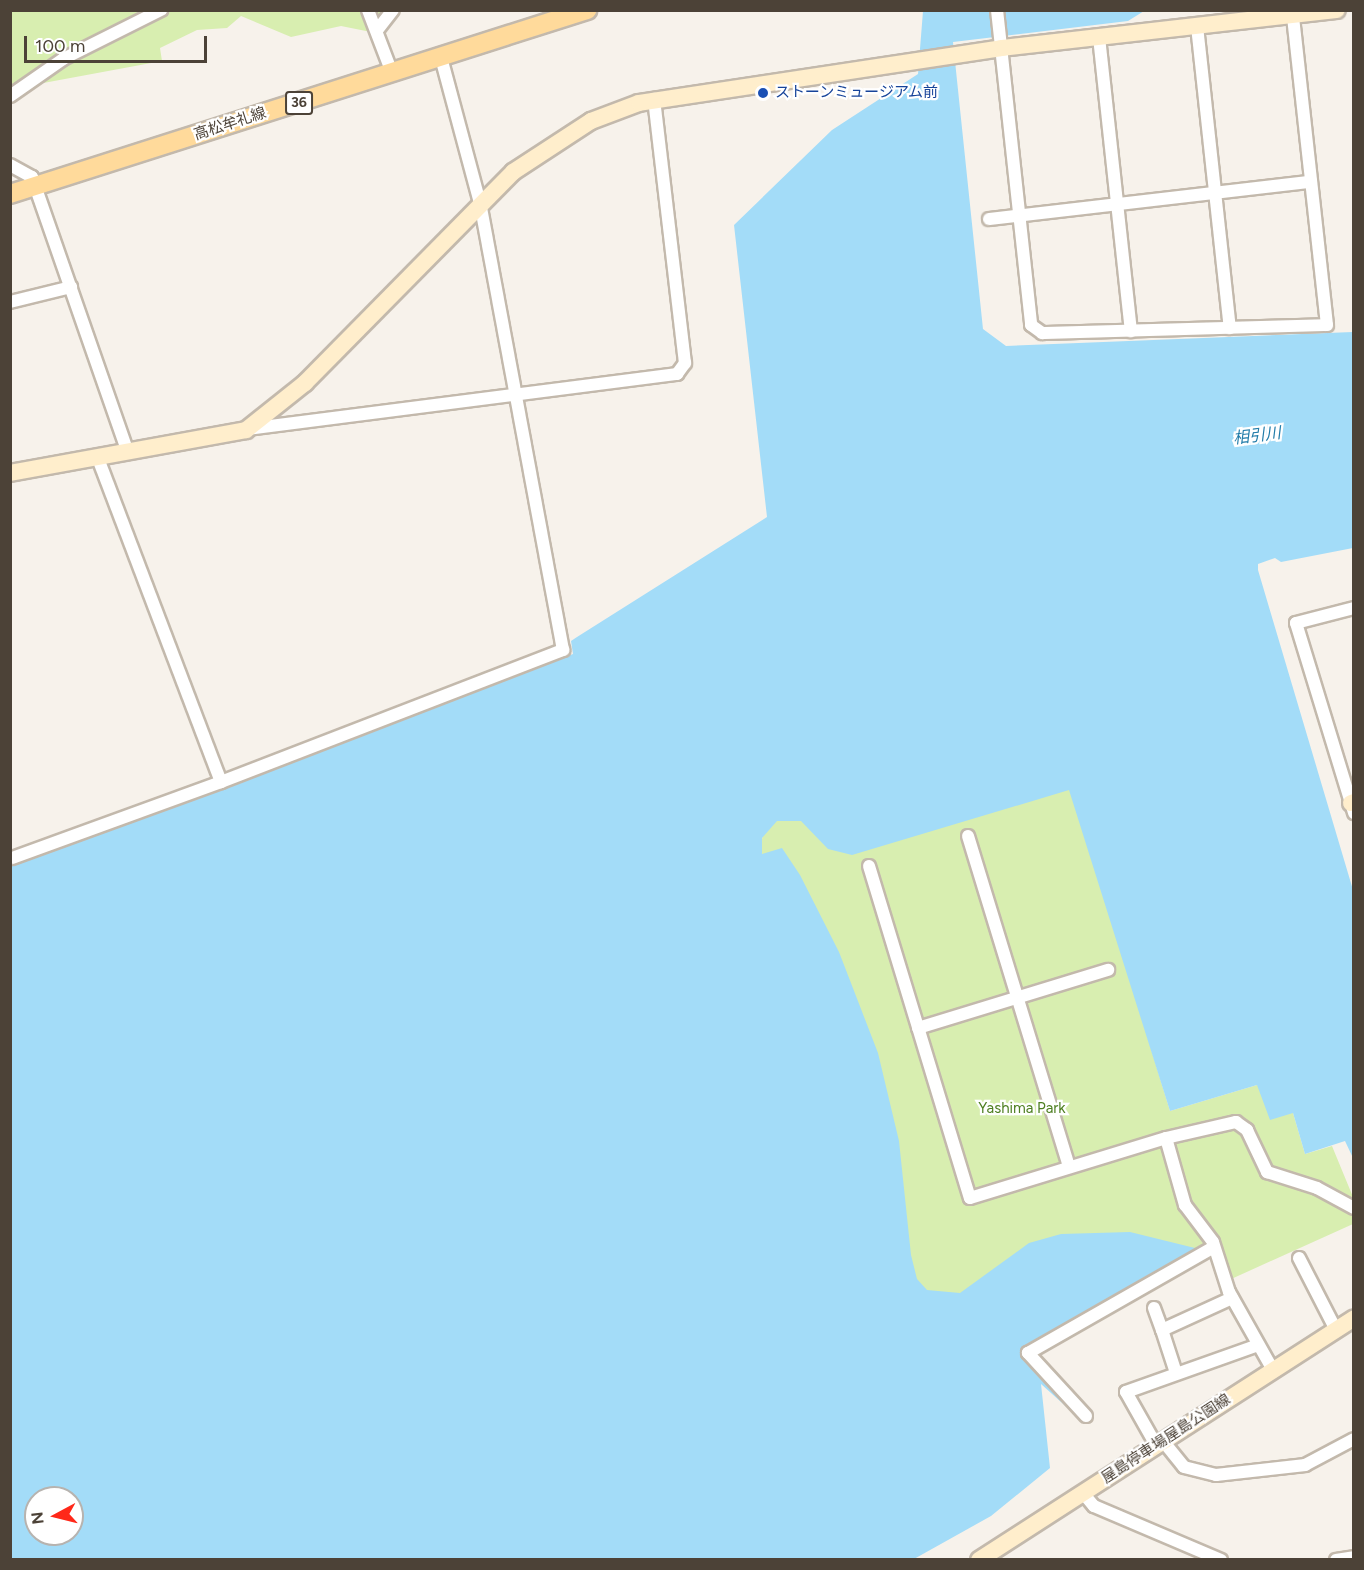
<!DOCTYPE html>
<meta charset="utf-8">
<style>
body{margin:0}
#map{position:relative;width:1364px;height:1570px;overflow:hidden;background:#f7f2eb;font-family:Figtree,"Noto Sans JP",sans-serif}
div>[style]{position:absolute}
.green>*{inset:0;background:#d8eeb0}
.water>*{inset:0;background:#a3dcf8}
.roads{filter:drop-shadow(2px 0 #c3b9ac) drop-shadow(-2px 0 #c3b9ac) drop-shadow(0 2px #c3b9ac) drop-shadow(0 -2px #c3b9ac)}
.street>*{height:12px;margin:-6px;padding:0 6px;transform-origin:6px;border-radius:6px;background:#fff}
.secondary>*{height:16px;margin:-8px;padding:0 8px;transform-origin:8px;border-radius:8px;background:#fec}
.primary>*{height:18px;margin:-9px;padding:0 9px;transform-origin:9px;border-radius:9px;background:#ffda9b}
.dots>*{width:16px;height:16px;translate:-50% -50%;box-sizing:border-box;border:3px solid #fff;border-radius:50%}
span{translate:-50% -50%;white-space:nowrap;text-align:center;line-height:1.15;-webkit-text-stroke:4.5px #fff;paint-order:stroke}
.shield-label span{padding:2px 4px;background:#fff;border:2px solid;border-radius:4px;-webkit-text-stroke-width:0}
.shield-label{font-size:14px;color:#4c4237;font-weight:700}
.transit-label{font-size:15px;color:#164399}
.left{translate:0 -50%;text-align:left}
.street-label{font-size:15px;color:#4c4237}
.park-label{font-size:15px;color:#4e7f22}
.water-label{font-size:16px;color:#217ca9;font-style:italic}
.frame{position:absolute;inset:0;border:12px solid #4c4237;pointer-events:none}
.north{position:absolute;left:24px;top:1486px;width:60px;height:60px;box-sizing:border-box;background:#fff;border:2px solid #b7b3af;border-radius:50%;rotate:263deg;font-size:16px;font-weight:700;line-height:24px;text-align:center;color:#4c4237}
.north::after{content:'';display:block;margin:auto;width:21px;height:27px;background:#ff2819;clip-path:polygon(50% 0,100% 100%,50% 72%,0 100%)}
.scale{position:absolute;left:24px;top:36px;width:183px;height:27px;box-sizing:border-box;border:3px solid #4c4237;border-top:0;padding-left:8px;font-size:18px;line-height:21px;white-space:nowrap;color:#4c4237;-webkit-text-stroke:4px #fff;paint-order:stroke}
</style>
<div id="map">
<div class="green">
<div style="clip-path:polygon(11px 11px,386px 11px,371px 32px,341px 26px,291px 37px,241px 16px,227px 28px,197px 30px,160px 48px,162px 61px,11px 89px)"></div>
<div style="clip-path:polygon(1071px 787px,1170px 1111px,1257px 1085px,1293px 1113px,1305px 1154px,1332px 1146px,1353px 1197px,1353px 1224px,1229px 1280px,1211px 1247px,975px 1303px,912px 1292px,760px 856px,763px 831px,780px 817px)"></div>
</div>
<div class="water">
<div style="clip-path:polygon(evenodd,923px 11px,1144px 11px,1128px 21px,953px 42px,983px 329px,1006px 346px,1353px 332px,1353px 548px,1281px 562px,1275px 558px,1258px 564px,1258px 570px,1353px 890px,1353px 1158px,1345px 1141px,1305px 1154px,1293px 1113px,1270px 1120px,1257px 1085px,1170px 1111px,1069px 790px,852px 855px,828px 849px,801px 821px,777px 821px,762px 838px,762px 854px,782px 848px,800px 875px,839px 952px,878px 1053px,899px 1141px,911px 1255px,917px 1279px,927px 1290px,960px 1293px,1029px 1243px,1061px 1234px,1130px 1232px,1199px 1249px,1023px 1349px,1084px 1415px,1080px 1419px,1041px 1384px,1050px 1468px,991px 1516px,914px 1559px,11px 1560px,11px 865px,573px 654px,571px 641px,577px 637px,767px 517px,734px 225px,832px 130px,918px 74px,923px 11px,36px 1498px,72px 1498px,72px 1534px,36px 1534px,36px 1498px)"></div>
</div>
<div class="roads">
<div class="street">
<div style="left:368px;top:10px;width:67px;rotate:69.1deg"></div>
<div style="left:997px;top:10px;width:317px;rotate:83.8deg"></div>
<div style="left:1031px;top:325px;width:14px;rotate:36deg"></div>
<div style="left:1042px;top:333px;width:285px;rotate:-1.6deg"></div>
<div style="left:1327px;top:325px;width:312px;rotate:-96.3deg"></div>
<div style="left:1197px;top:26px;width:304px;rotate:83.8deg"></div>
<div style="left:378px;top:29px;width:24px;rotate:-52deg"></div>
<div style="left:1099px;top:37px;width:296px;rotate:83.8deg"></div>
<div style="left:10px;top:96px;width:65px;rotate:-34.9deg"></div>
<div style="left:63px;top:59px;width:110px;rotate:-26.6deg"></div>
<div style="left:10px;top:165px;width:25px;rotate:29deg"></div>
<div style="left:32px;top:177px;width:292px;rotate:70.8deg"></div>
<div style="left:989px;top:219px;width:324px;rotate:-6.6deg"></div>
<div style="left:10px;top:302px;width:63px;rotate:-13.8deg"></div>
<div style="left:247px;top:429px;width:434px;rotate:-7.3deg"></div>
<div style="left:677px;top:374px;width:14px;rotate:-54deg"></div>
<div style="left:685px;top:363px;width:266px;rotate:-96.7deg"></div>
<div style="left:1354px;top:608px;width:60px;rotate:165.5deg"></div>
<div style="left:1296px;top:623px;width:199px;rotate:73deg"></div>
<div style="left:221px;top:782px;width:367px;rotate:-21.1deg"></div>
<div style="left:563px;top:650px;width:455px;rotate:-100.5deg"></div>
<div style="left:480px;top:203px;width:151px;rotate:-105deg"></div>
<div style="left:968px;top:836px;width:346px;rotate:73deg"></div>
<div style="left:12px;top:858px;width:222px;rotate:-20deg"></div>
<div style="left:221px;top:782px;width:347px;rotate:-110.8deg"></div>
<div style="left:869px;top:866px;width:347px;rotate:73.1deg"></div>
<div style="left:970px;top:1198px;width:205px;rotate:-17deg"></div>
<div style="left:1166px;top:1138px;width:70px;rotate:74.2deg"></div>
<div style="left:1185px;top:1205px;width:46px;rotate:52.9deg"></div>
<div style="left:1213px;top:1242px;width:52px;rotate:72.3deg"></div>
<div style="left:1229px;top:1292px;width:90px;rotate:60.6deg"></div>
<div style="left:918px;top:1028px;width:199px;rotate:-17deg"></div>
<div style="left:1166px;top:1138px;width:72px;rotate:-12.9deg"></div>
<div style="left:1236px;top:1122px;width:14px;rotate:36deg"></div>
<div style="left:1247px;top:1130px;width:47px;rotate:64.5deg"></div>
<div style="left:1267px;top:1172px;width:52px;rotate:17.7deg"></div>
<div style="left:1317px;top:1188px;width:42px;rotate:28.4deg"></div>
<div style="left:1299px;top:1258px;width:81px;rotate:62.8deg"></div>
<div style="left:1154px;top:1308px;width:23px;rotate:70deg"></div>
<div style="left:1176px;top:1373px;width:45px;rotate:-108deg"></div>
<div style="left:1162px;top:1330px;width:77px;rotate:-24.6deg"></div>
<div style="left:1086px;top:1416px;width:86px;rotate:-132.6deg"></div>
<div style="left:1028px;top:1353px;width:214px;rotate:-29.7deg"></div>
<div style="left:1163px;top:1441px;width:33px;rotate:51deg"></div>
<div style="left:1184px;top:1467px;width:33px;rotate:14deg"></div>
<div style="left:1216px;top:1475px;width:90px;rotate:-6.4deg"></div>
<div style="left:1305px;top:1465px;width:55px;rotate:-28deg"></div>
<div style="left:1156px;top:1445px;width:61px;rotate:-119.5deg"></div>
<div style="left:1126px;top:1392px;width:140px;rotate:-19.6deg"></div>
<div style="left:1083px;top:1493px;width:17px;rotate:50deg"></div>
<div style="left:1094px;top:1506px;width:138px;rotate:23deg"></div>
<div style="left:1336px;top:1560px;width:18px;rotate:-9deg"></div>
</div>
<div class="secondary">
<div style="left:10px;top:473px;width:240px;rotate:-10.3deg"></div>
<div style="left:246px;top:430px;width:75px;rotate:-38.5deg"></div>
<div style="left:305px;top:383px;width:296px;rotate:-45.4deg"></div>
<div style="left:513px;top:172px;width:93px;rotate:-33.2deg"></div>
<div style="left:591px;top:121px;width:51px;rotate:-20.6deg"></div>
<div style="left:639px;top:103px;width:367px;rotate:-8.6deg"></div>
<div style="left:1002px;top:48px;width:337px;rotate:-6.5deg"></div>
<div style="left:1351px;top:803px;width:3px;rotate:-18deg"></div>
<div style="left:979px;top:1560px;width:446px;rotate:-32.8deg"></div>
</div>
<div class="primary">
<div style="left:10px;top:194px;width:606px;rotate:-17.69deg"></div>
</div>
</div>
<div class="dots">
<div style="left:763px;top:93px;background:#1a4fb4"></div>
</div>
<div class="shield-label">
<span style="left:299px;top:103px">36</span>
</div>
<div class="transit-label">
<span class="left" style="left:775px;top:93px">ストーンミュージアム前</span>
</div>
<div class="street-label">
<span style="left:230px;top:124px;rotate:-18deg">高松牟礼線</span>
<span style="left:1166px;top:1439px;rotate:-33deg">屋島停車場屋島公園線</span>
</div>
<div class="park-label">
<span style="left:1022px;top:1109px">Yashima Park</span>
</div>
<div class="water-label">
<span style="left:1257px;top:436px;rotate:-7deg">相引川</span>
</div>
<div class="frame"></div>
<div class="north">N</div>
<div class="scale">100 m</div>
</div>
